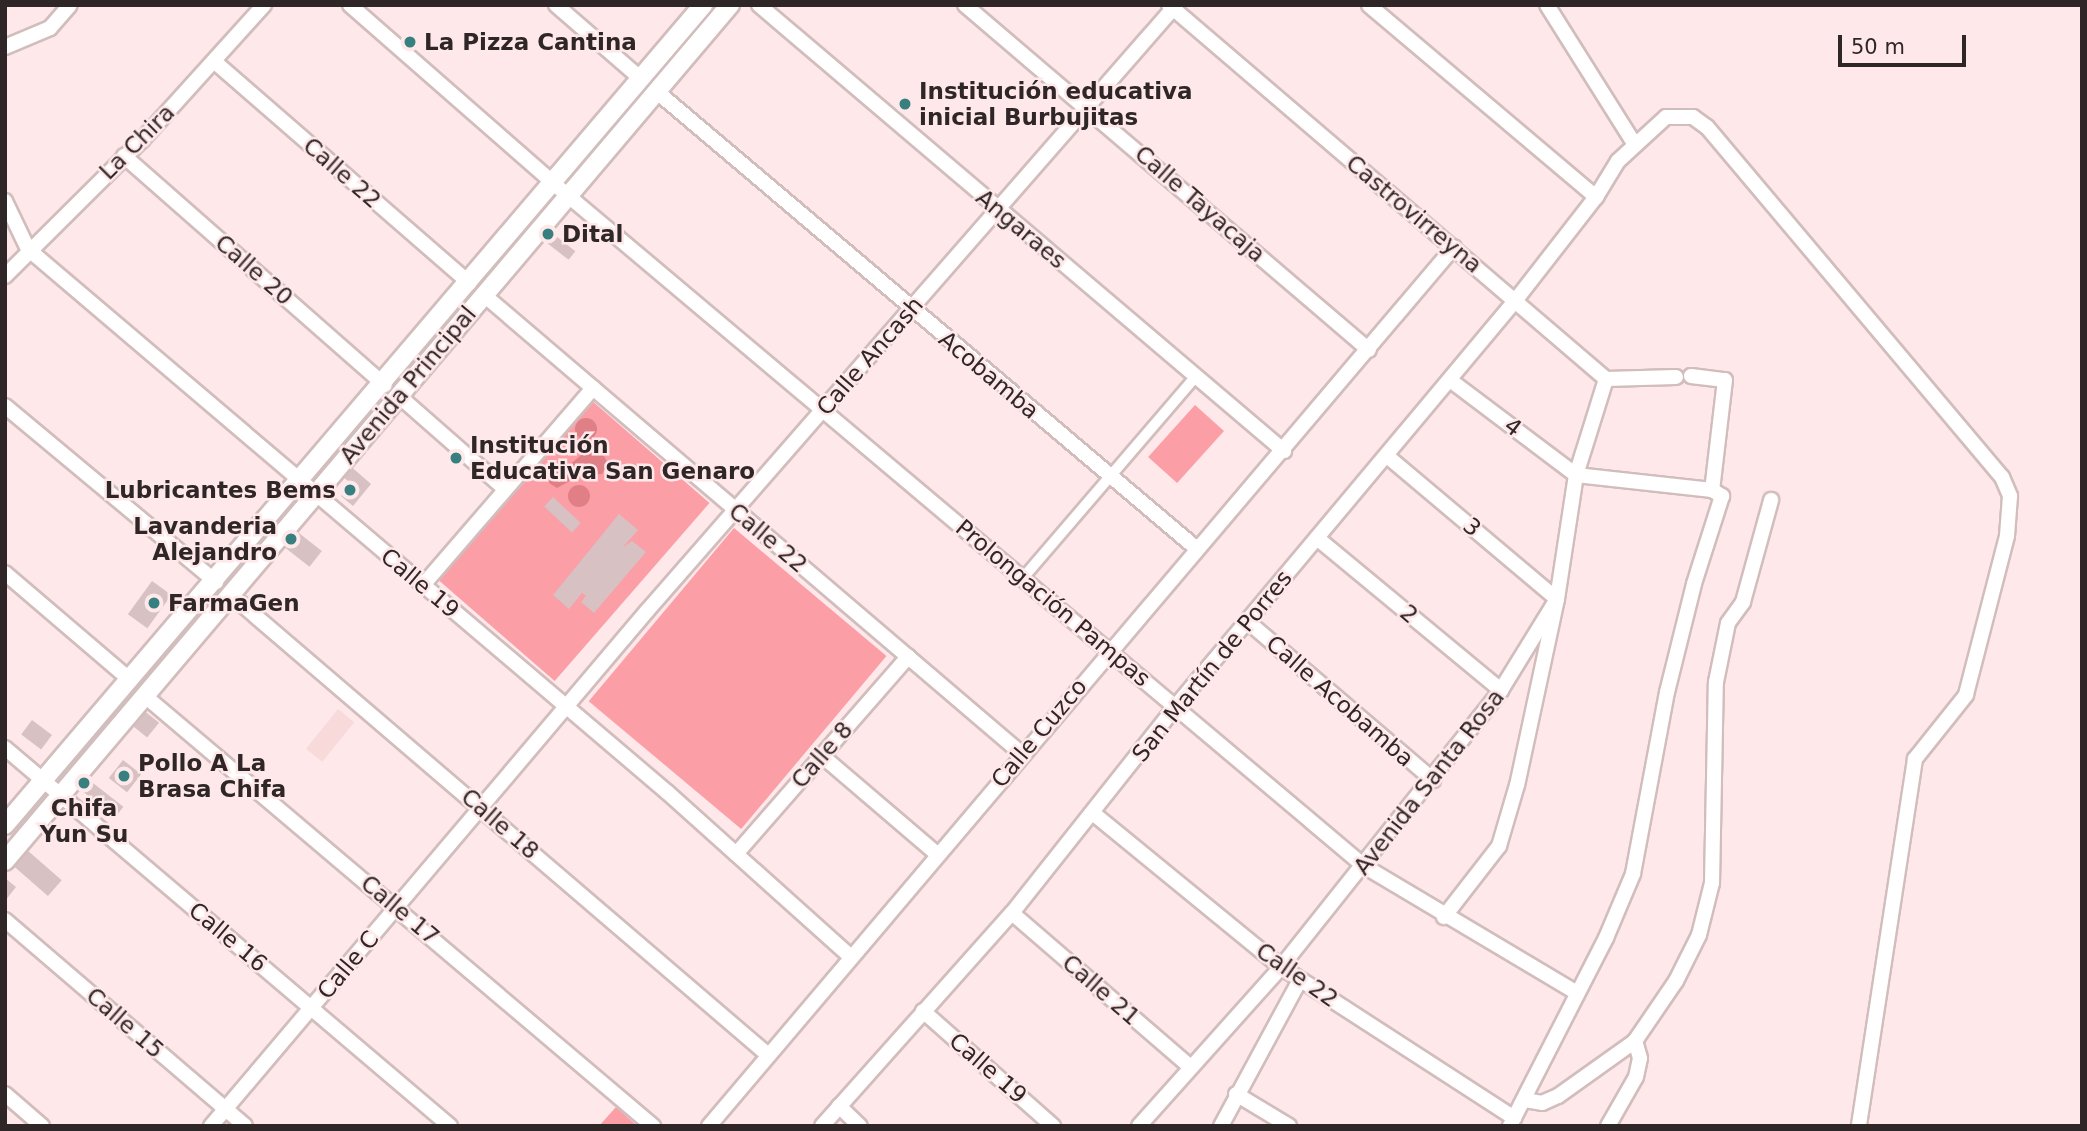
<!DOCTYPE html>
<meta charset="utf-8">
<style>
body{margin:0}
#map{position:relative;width:2087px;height:1131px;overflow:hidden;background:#ffe8e9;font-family:"DejaVu Sans",sans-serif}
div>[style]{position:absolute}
.built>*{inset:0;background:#f9dadb;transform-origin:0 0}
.green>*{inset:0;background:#fb9ea5;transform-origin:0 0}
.water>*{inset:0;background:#e17f87}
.round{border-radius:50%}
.building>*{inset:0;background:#d7c1c2;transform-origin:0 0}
.roads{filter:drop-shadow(2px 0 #d2bdbd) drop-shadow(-2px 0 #d2bdbd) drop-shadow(0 2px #d2bdbd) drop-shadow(0 -2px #d2bdbd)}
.pedestrian>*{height:10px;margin:-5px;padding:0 5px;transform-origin:5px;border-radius:5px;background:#fff}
.minor>*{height:14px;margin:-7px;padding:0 7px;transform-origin:7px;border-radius:7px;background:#fff}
.tertiary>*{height:18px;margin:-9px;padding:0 9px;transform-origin:9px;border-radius:9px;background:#fff}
.dots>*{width:19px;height:19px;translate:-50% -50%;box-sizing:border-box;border:4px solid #ffe8e9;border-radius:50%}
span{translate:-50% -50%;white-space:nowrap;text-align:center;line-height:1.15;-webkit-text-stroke:5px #ffe8e9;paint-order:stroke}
.poi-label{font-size:23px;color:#2f2727;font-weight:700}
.left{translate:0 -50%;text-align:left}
.right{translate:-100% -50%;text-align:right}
.street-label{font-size:23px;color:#2f2727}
.frame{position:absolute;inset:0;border:7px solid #2f2727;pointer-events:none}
.scale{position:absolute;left:1838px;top:35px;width:128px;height:32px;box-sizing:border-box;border:4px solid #2f2727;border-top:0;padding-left:9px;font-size:21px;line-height:24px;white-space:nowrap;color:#2f2727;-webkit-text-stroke:5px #ffe8e9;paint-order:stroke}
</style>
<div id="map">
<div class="built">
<div style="left:338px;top:709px;width:21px;height:51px;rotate:39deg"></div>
</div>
<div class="green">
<div style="left:591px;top:400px;width:157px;height:236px;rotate:41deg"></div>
<div style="left:1195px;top:405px;width:39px;height:70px;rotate:42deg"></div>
<div style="left:734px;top:528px;width:199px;height:226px;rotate:40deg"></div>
<div style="clip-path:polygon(616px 1107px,637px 1126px,599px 1126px)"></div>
</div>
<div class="water">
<div class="round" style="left:575px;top:418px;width:22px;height:22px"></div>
<div style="clip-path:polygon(599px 448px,608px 463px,602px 474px,579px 476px,557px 488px,549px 483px,551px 470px,573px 462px,588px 449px)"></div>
<div class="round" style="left:568px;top:485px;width:22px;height:22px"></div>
</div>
<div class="building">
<div style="left:547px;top:229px;width:36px;height:11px;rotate:38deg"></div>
<div style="clip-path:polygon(348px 464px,371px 484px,353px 506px,341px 496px,352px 484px,339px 474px)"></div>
<div style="left:553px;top:497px;width:38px;height:13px;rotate:43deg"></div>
<div style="clip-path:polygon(619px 514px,638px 530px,623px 547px,632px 541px,646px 552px,594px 613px,581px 602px,586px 596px,582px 593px,569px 609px,553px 595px)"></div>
<div style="left:295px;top:530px;width:34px;height:20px;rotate:38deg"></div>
<div style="left:152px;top:581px;width:24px;height:41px;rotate:36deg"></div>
<div style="left:142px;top:709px;width:22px;height:19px;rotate:39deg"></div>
<div style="left:32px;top:720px;width:25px;height:18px;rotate:37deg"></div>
<div style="left:123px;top:760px;width:23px;height:23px;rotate:38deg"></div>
<div style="left:84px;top:776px;width:50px;height:13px;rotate:38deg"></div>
<div style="left:27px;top:850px;width:46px;height:21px;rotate:41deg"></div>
<div style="clip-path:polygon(5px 878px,16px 887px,5px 901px)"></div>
</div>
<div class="roads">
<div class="pedestrian">
<div style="left:1023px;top:578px;width:265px;rotate:-49.4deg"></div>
</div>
<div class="minor">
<div style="left:350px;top:5px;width:270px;rotate:41.2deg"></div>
<div style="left:553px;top:183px;width:1060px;rotate:40.1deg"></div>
<div style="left:1364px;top:866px;width:246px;rotate:30.8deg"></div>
<div style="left:556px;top:5px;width:111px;rotate:41deg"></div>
<div style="left:759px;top:5px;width:689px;rotate:40.35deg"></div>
<div style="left:965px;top:5px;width:531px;rotate:40.5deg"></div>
<div style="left:1169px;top:5px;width:575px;rotate:40.56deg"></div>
<div style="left:1606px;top:379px;width:70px;rotate:-1.6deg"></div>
<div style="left:1547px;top:5px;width:163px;rotate:57.8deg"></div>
<div style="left:5px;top:47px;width:49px;rotate:-22.9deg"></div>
<div style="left:50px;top:28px;width:30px;rotate:-49deg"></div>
<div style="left:215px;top:62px;width:337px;rotate:41deg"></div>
<div style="left:656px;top:91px;width:709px;rotate:40.25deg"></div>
<div style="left:124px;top:156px;width:347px;rotate:41.3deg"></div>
<div style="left:1596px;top:197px;width:42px;rotate:-58.6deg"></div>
<div style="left:1618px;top:161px;width:65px;rotate:-42.5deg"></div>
<div style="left:1666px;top:117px;width:27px"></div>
<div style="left:1693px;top:117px;width:17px;rotate:36deg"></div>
<div style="left:1707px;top:127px;width:458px;rotate:49.9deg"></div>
<div style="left:2002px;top:477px;width:21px;rotate:67deg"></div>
<div style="left:2010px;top:496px;width:40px;rotate:94.3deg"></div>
<div style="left:2007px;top:536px;width:164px;rotate:104.5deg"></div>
<div style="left:1966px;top:695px;width:82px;rotate:128.6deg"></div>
<div style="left:1915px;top:759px;width:371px;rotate:98.7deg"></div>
<div style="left:5px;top:201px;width:53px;rotate:64.4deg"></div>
<div style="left:28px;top:249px;width:839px;rotate:40.36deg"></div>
<div style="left:667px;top:792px;width:246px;rotate:41.9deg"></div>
<div style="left:5px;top:276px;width:193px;rotate:-44.8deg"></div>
<div style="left:142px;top:140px;width:182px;rotate:-47.9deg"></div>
<div style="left:484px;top:295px;width:707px;rotate:40.47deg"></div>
<div style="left:1691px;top:376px;width:34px;rotate:7deg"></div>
<div style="left:1725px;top:380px;width:111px;rotate:96.7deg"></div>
<div style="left:1450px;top:380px;width:158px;rotate:37deg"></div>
<div style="left:1576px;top:475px;width:137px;rotate:6.3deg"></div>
<div style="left:1712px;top:490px;width:12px;rotate:31deg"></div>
<div style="left:1722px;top:496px;width:92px;rotate:107.7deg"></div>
<div style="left:1694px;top:584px;width:111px;rotate:104deg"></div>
<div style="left:1667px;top:692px;width:185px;rotate:100.6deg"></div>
<div style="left:1633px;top:874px;width:69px;rotate:112.9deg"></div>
<div style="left:1606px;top:938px;width:211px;rotate:117.1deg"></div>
<div style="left:399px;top:396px;width:141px;rotate:41.3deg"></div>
<div style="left:5px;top:406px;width:275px;rotate:39.8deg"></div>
<div style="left:1387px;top:456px;width:222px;rotate:40.1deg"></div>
<div style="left:1557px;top:599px;width:190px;rotate:102.1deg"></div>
<div style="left:1517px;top:785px;width:64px;rotate:106.4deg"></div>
<div style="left:1499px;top:846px;width:90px;rotate:127.8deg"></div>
<div style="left:1317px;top:538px;width:239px;rotate:39.6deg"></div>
<div style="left:5px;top:573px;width:163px;rotate:40.5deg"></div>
<div style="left:424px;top:584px;width:259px;rotate:-49.2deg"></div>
<div style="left:231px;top:595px;width:707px;rotate:40.58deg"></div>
<div style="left:1247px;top:621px;width:245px;rotate:40.5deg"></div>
<div style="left:145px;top:696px;width:666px;rotate:40.25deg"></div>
<div style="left:5px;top:748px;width:584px;rotate:40.35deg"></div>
<div style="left:821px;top:755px;width:153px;rotate:40.5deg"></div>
<div style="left:1094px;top:814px;width:242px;rotate:39.3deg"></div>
<div style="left:1281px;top:967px;width:278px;rotate:32.9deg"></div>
<div style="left:736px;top:854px;width:262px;rotate:-48.9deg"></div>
<div style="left:1012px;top:913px;width:234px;rotate:40.8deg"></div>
<div style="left:5px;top:920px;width:316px;rotate:40.6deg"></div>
<div style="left:923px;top:1011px;width:174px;rotate:41.5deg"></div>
<div style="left:5px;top:1094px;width:49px;rotate:40.9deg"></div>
<div style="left:1236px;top:1094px;width:62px;rotate:31.1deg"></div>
<div style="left:1525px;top:1100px;width:17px;rotate:10deg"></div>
<div style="left:1542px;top:1103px;width:17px;rotate:-24deg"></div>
<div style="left:1558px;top:1096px;width:95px;rotate:-35.5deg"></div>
<div style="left:1635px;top:1041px;width:73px;rotate:-55.7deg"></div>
<div style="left:1676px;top:981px;width:51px;rotate:-63.4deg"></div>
<div style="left:1699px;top:935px;width:54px;rotate:-76deg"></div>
<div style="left:1712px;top:883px;width:201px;rotate:-88.9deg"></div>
<div style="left:1716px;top:682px;width:60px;rotate:-78.5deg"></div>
<div style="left:1728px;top:623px;width:26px;rotate:-54deg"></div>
<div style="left:1743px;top:602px;width:106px;rotate:-74.6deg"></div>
<div style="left:839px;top:1106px;width:29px;rotate:44deg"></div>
<div style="left:211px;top:1126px;width:675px;rotate:-49.75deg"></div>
<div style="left:647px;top:611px;width:804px;rotate:-48.88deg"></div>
<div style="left:709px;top:1126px;width:1152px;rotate:-49.72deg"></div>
<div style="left:822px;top:1126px;width:285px;rotate:-48.3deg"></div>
<div style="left:1012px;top:913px;width:264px;rotate:-51.6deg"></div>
<div style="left:1176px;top:706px;width:528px;rotate:-50.07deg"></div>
<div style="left:1515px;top:301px;width:132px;rotate:-52.1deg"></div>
<div style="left:1596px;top:197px;width:297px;rotate:-139.8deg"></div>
<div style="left:1139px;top:1126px;width:213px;rotate:-48.2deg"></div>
<div style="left:1281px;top:967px;width:354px;rotate:-51.5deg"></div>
<div style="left:1501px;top:690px;width:107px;rotate:-58.4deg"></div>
<div style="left:1557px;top:599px;width:125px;rotate:-81.3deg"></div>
<div style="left:1576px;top:475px;width:101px;rotate:-72.6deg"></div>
<div style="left:1221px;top:1126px;width:166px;rotate:-61.6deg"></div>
<div style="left:1608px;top:1126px;width:56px;rotate:-60.3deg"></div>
<div style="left:1636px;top:1077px;width:19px;rotate:-78deg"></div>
<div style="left:1640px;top:1058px;width:18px;rotate:-106deg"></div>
</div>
<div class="tertiary">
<div style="left:5px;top:825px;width:1077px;rotate:-49.59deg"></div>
<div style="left:5px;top:861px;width:1122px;rotate:-49.74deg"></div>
</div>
</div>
<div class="dots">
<div style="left:410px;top:42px;background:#388080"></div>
<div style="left:905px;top:104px;background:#388080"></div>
<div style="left:548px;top:234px;background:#388080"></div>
<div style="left:456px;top:458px;background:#388080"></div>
<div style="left:350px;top:490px;background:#388080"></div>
<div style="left:291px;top:539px;background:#388080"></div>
<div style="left:154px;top:603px;background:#388080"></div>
<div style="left:124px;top:776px;background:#388080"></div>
<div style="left:84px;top:783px;background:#388080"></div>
</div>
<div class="poi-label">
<span class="left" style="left:424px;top:42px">La Pizza Cantina</span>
<span class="left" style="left:919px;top:104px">Institución educativa<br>inicial Burbujitas</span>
<span class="left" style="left:562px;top:234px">Dital</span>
<span class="left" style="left:470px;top:458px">Institución<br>Educativa San Genaro</span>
<span class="right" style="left:336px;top:490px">Lubricantes Bems</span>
<span class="right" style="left:277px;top:539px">Lavanderia<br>Alejandro</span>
<span class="left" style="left:168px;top:603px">FarmaGen</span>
<span class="left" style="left:138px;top:776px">Pollo A La<br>Brasa Chifa</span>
<span style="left:84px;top:821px">Chifa<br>Yun Su</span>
</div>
<div class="street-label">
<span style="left:137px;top:142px;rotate:-45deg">La Chira</span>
<span style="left:342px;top:173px;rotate:41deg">Calle 22</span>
<span style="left:1200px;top:204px;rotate:41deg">Calle Tayacaja</span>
<span style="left:1414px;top:214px;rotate:40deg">Castrovirreyna</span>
<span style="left:1021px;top:229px;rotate:40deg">Angaraes</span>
<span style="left:254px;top:270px;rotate:41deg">Calle 20</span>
<span style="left:870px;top:356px;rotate:-49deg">Calle Ancash</span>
<span style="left:989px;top:375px;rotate:40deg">Acobamba</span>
<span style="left:408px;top:385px;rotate:-50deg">Avenida Principal</span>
<span style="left:1513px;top:427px;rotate:37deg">4</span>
<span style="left:1472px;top:527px;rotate:40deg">3</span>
<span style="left:768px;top:538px;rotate:40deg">Calle 22</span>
<span style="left:420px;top:583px;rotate:40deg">Calle 19</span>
<span style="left:1053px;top:603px;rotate:40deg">Prolongación Pampas</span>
<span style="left:1409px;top:614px;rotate:40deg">2</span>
<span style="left:1212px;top:666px;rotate:-51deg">San Martín de Porres</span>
<span style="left:1340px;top:701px;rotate:41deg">Calle Acobamba</span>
<span style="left:1039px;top:733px;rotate:-50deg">Calle Cuzco</span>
<span style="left:822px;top:755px;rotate:-49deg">Calle 8</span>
<span style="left:1429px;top:782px;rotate:-52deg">Avenida Santa Rosa</span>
<span style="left:500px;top:824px;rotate:41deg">Calle 18</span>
<span style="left:400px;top:910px;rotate:40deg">Calle 17</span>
<span style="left:228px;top:937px;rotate:40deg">Calle 16</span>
<span style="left:348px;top:965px;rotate:-50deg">Calle C</span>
<span style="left:1297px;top:975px;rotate:35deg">Calle 22</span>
<span style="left:1101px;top:990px;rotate:41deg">Calle 21</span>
<span style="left:125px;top:1023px;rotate:41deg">Calle 15</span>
<span style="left:988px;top:1068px;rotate:41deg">Calle 19</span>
</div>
<div class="frame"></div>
<div class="scale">50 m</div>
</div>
